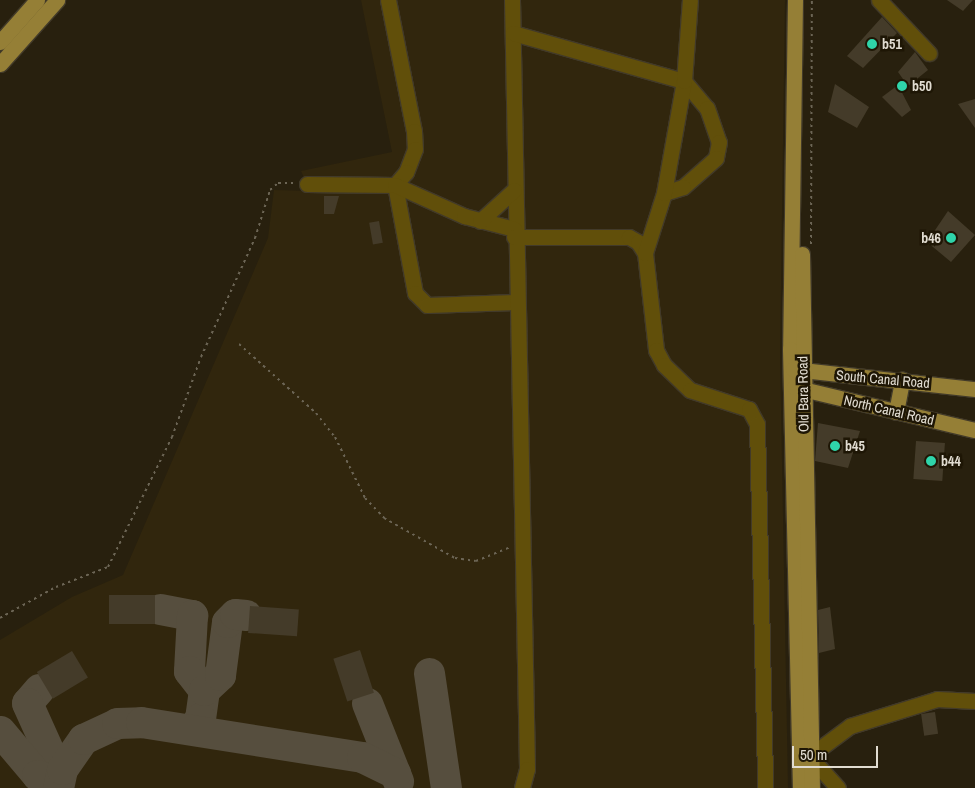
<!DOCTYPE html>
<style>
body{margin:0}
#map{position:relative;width:975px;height:788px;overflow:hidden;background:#28200e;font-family:"Archivo Narrow",sans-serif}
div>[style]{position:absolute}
.built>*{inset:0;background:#31260d}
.taxiway>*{height:31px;margin:-15.5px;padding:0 15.5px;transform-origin:15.5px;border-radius:15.5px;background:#564e3e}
.building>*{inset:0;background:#443b29;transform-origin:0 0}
.path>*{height:2px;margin-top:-1px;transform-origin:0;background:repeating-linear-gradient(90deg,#6c6555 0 2.5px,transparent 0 6.5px)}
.roads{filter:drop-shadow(1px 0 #423a29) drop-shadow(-1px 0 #423a29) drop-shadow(0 1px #423a29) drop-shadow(0 -1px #423a29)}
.minor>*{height:15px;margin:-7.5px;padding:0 7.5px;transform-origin:7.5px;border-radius:7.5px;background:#614f0a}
.major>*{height:15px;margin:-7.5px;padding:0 7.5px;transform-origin:7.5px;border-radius:7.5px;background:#957f36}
.dots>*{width:14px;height:14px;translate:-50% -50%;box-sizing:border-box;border:2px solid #1e1605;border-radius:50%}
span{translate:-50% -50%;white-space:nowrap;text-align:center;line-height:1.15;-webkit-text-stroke:5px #1e1605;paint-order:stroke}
.poi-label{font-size:14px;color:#e1dcd1;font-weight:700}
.left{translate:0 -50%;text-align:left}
.right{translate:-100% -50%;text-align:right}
.street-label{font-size:14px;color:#e1dcd1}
.scale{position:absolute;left:792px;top:746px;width:86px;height:22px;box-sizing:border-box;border:2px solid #e1dcd1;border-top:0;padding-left:6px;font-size:15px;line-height:18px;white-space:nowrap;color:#e1dcd1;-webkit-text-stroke:4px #1e1605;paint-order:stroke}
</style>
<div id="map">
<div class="built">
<div style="clip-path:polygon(361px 0,785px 0,780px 355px,788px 788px,0 788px,0 640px,72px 597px,123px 575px,268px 238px,274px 190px,310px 191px,301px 171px,392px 152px)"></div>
</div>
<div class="taxiway">
<div style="left:160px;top:609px;width:33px;rotate:11deg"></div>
<div style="left:192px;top:615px;width:56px;rotate:93.1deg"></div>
<div style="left:189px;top:671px;width:24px;rotate:52deg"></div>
<div style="left:204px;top:690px;width:28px;rotate:98deg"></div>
<div style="left:200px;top:718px;width:14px;rotate:126deg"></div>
<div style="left:429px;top:673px;width:116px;rotate:81.6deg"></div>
<div style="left:39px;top:689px;width:18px;rotate:131deg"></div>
<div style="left:27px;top:703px;width:80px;rotate:65.7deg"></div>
<div style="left:204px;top:690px;width:22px;rotate:-43deg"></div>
<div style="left:220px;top:675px;width:53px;rotate:-82.5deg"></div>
<div style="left:227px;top:622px;width:11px;rotate:-45deg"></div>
<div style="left:235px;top:614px;width:11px;rotate:5deg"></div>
<div style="left:367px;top:703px;width:84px;rotate:68.3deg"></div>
<div style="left:0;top:731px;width:57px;rotate:49.9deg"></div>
<div style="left:37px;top:775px;width:22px;rotate:18deg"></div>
<div style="left:58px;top:788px;width:19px;rotate:-78deg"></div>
<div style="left:62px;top:769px;width:37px;rotate:-55deg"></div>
<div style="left:83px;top:739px;width:38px;rotate:-25deg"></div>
<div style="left:117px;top:723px;width:24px;rotate:-2deg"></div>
<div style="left:141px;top:722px;width:224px;rotate:9deg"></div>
<div style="left:362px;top:757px;width:37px;rotate:26deg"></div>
</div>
<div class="building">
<div style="clip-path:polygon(947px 0,973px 0,963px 11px)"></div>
<div style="clip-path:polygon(882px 17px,897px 33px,863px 68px,847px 56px)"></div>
<div style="clip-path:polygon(915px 52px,928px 70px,908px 86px,898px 72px)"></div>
<div style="clip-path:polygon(835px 84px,869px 107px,857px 128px,828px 112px)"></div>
<div style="clip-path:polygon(898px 85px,911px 110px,902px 117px,882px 97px)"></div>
<div style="clip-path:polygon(975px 99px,975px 128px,958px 104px)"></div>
<div style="clip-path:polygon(324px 196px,339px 196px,334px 214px,324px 214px)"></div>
<div style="clip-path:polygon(948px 211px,975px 235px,951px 262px,927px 242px)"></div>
<div style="left:379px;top:221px;width:22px;height:10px;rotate:80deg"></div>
<div style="clip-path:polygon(818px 423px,860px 431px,848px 468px,815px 461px)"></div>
<div style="left:916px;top:441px;width:29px;height:38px;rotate:4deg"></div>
<div style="left:109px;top:595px;width:46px;height:29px"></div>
<div style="left:250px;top:606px;width:49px;height:27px;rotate:4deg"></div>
<div style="clip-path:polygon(830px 607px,835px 649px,819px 653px,818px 610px)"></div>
<div style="left:360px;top:650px;width:45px;height:28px;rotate:72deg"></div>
<div style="left:72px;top:651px;width:31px;height:41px;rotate:59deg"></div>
<div style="left:935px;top:712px;width:22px;height:14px;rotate:82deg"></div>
</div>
<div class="path">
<div style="left:811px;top:244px;width:244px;rotate:-89.8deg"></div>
<div style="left:239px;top:344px;width:103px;rotate:41.9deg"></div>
<div style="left:316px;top:413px;width:31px;rotate:52deg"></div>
<div style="left:335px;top:437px;width:68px;rotate:63.8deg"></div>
<div style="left:365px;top:498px;width:28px;rotate:46deg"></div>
<div style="left:384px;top:518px;width:81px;rotate:29.4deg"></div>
<div style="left:455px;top:558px;width:21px;rotate:8deg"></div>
<div style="left:476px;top:561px;width:37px;rotate:-22deg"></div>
<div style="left:0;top:618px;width:64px;rotate:-29deg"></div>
<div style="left:56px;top:587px;width:56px;rotate:-21deg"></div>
<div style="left:108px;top:567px;width:145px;rotate:-63.8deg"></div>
<div style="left:172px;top:437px;width:85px;rotate:-70.1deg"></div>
<div style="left:201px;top:357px;width:131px;rotate:-65.6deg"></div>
<div style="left:255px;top:238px;width:50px;rotate:-72.6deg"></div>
<div style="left:270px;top:190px;width:11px;rotate:-41deg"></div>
<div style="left:278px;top:183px;width:15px"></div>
</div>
<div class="roads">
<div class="minor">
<div style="left:388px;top:0;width:134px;rotate:78.8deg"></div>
<div style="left:414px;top:131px;width:18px;rotate:87deg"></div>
<div style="left:415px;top:149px;width:25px;rotate:111deg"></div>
<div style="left:406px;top:172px;width:17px;rotate:130deg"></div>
<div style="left:395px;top:185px;width:110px;rotate:79.5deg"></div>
<div style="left:415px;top:293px;width:17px;rotate:45deg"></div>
<div style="left:427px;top:305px;width:88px;rotate:-2deg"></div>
<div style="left:512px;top:0;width:769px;rotate:88.88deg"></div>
<div style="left:527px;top:769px;width:20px;rotate:105deg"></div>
<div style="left:879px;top:0;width:73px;rotate:46.7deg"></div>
<div style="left:513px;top:33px;width:178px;rotate:15.7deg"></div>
<div style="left:684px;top:81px;width:35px;rotate:50deg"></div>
<div style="left:707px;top:108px;width:36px;rotate:71deg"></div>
<div style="left:719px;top:142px;width:16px;rotate:101deg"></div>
<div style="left:716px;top:158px;width:44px;rotate:138.7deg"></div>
<div style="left:683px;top:187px;width:20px;rotate:162deg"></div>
<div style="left:307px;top:184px;width:88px;rotate:0.7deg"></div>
<div style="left:395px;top:185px;width:76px;rotate:24.2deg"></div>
<div style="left:464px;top:216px;width:52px;rotate:14.6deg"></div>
<div style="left:480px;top:221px;width:46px;rotate:-42.4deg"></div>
<div style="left:514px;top:237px;width:115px"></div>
<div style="left:629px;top:237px;width:10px;rotate:29deg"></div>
<div style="left:638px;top:242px;width:13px;rotate:58deg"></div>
<div style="left:645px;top:253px;width:98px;rotate:83.5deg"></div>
<div style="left:656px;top:350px;width:17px;rotate:62deg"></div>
<div style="left:664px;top:365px;width:36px;rotate:44deg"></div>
<div style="left:690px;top:390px;width:62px;rotate:17.9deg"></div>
<div style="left:749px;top:409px;width:17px;rotate:62deg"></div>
<div style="left:757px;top:424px;width:364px;rotate:88.7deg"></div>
<div style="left:645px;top:253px;width:63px;rotate:-72.4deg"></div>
<div style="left:664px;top:193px;width:114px;rotate:-79.9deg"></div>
<div style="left:684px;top:81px;width:81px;rotate:-85.8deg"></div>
<div style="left:811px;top:755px;width:49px;rotate:-36.6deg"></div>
<div style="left:850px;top:726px;width:91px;rotate:-17.2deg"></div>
<div style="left:937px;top:699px;width:38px;rotate:3deg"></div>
<div style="left:811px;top:758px;width:40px;rotate:48deg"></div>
</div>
<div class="major">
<div style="left:795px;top:0;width:349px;rotate:90.8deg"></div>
<div style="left:790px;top:349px;width:439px;rotate:88.7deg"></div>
<div style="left:0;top:42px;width:56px;rotate:-48.6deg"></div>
<div style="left:0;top:64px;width:86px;rotate:-48.3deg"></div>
<div style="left:802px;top:254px;width:534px;rotate:88.93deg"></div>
<div style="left:793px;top:369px;width:183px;rotate:6.3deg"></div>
<div style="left:794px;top:387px;width:186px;rotate:13.4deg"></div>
<div style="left:896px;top:412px;width:33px;rotate:-79deg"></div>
</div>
</div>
<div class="dots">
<div style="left:872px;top:44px;background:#2fd4aa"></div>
<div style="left:902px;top:86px;background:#2fd4aa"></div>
<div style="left:951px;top:238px;background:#2fd4aa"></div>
<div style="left:835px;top:446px;background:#2fd4aa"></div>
<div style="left:931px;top:461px;background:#2fd4aa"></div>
</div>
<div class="poi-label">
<span class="left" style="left:882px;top:44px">b51</span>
<span class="left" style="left:912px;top:86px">b50</span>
<span class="right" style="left:941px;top:238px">b46</span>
<span class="left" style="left:845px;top:446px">b45</span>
<span class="left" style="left:941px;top:461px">b44</span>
</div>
<div class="street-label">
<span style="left:883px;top:379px;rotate:5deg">South Canal Road</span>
<span style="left:803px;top:394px;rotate:-91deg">Old Bara Road</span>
<span style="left:889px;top:410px;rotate:13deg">North Canal Road</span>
</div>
<div class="scale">50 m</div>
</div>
